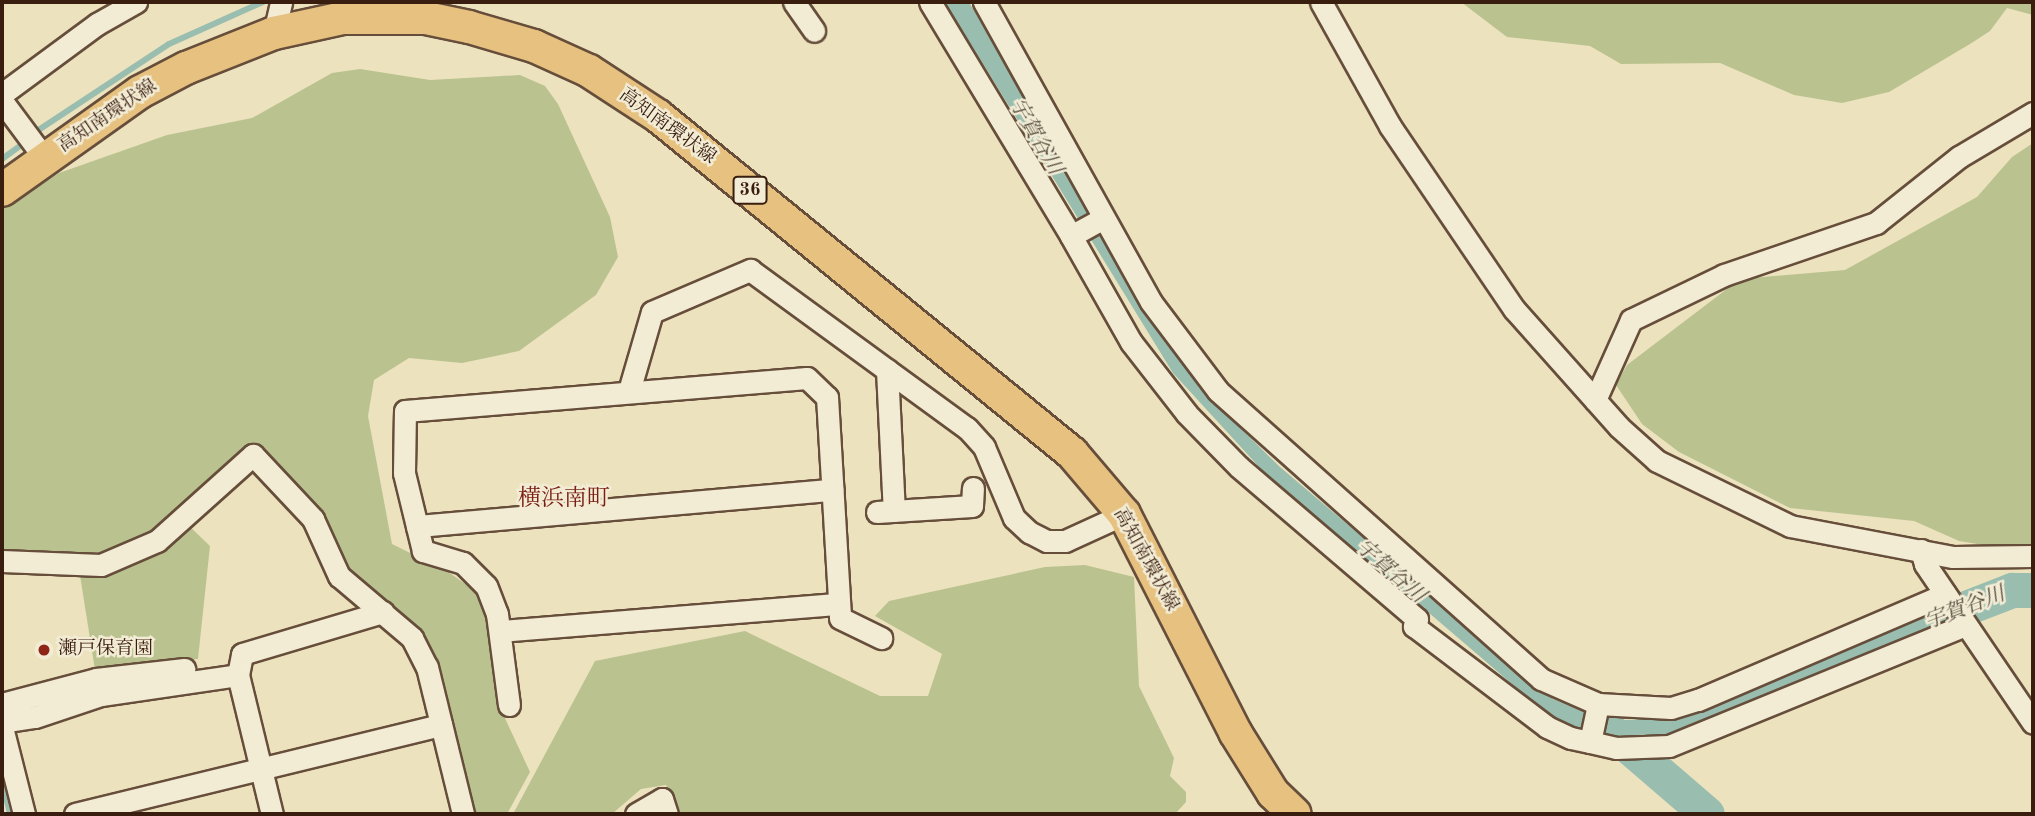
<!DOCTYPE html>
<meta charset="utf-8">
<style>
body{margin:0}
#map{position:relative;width:2035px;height:816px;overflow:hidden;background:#ede2be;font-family:"Old Standard TT","Noto Serif JP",serif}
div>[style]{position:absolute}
.green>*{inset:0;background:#bac390}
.water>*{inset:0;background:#99beaf}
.stream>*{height:6px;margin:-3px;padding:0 3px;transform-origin:3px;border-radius:3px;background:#99beaf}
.river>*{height:35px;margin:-17.5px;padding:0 17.5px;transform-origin:17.5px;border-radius:17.5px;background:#99beaf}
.roads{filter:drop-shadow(2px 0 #664e3b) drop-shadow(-2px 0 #664e3b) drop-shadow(0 2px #664e3b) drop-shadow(0 -2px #664e3b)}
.street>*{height:21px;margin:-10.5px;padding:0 10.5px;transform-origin:10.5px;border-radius:10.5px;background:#f3ecd5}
.primary>*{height:32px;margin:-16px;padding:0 16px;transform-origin:16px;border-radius:16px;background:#e6c17f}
.dots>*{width:19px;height:19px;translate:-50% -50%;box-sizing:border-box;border:4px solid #f3ecd5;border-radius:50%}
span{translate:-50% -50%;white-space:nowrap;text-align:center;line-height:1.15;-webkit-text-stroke:5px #f3ecd5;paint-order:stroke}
.shield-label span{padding:2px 5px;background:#f3ecd5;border:2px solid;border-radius:5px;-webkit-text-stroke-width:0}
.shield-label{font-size:18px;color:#391d0f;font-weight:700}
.street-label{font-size:19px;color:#391d0f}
.poi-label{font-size:19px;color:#391d0f}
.left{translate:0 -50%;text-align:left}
.water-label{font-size:21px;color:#564d3f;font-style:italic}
.quarter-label{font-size:23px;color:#7a1f14}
.frame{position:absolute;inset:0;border:4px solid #391d0f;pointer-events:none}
</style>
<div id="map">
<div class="green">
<div style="clip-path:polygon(1461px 2px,2033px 2px,2033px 15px,2007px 8px,1990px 31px,1970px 44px,1889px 92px,1842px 103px,1794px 95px,1720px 63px,1621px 64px,1590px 46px,1507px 37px)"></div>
<div style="clip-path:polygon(360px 69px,430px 80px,520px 75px,545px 86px,558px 104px,610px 217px,618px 257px,596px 295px,519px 351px,462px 363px,409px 358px,374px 380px,368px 416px,392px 544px,447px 571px,475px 591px,486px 620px,497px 701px,530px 772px,507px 814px,469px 814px,433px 665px,342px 572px,252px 448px,156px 539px,100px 562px,2px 550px,2px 209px,59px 173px,167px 135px,252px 118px,332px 73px)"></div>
<div style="clip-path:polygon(2033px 143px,2033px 553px,1959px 541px,1914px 521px,1790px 508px,1679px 452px,1642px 424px,1616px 385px,1627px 365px,1740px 279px,1845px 270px,1977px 197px,2012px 157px)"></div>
<div style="clip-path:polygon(184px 521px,210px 546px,198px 659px,95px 670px,79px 569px)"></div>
<div style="clip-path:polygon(1085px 565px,1134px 577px,1139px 686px,1174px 758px,1170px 776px,1186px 792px,1186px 802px,1175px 814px,679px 814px,666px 785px,641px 789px,612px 814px,513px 814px,595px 661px,745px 631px,880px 696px,928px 696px,942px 654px,875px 616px,889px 601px,1045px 567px)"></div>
</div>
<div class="water">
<div style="clip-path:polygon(945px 2px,969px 2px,1145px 306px,1183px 364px,1227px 415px,1280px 467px,1553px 699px,1584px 712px,1625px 720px,1680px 717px,1919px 620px,1928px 611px,1933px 614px,2009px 585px,2008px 597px,1694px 727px,1660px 736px,1635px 734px,1636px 744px,1578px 730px,1547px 714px,1261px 469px,1173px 373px)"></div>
</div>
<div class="stream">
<div style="left:40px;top:129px;width:154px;rotate:-33.4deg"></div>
<div style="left:169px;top:44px;width:103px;rotate:-24.1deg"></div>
<div style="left:2px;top:159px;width:22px;rotate:-36deg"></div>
<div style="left:2px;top:781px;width:34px;rotate:76deg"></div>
</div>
<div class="river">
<div style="left:1963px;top:609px;width:53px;rotate:-21.2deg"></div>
<div style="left:2012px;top:590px;width:21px"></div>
<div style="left:1606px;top:727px;width:133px;rotate:40.7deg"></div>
</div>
<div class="roads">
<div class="street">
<div style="left:794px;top:2px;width:35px;rotate:55deg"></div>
<div style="left:930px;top:2px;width:273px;rotate:58.9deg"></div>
<div style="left:1071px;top:236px;width:37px;rotate:-29deg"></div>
<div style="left:984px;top:2px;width:343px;rotate:60.9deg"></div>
<div style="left:1151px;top:302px;width:111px;rotate:53deg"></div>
<div style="left:1218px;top:391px;width:433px;rotate:41.7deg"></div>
<div style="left:1541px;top:679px;width:62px;rotate:23.7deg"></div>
<div style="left:1321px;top:2px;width:142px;rotate:60.9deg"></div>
<div style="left:1390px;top:126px;width:221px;rotate:55.9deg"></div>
<div style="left:1514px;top:309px;width:158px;rotate:48.3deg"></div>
<div style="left:1619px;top:427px;width:51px;rotate:41.8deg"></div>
<div style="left:1657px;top:461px;width:148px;rotate:26deg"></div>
<div style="left:1790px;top:526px;width:166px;rotate:10.8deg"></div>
<div style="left:1953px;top:557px;width:80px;rotate:-0.7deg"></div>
<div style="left:274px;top:33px;width:32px;rotate:-77deg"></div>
<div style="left:2px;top:94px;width:118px;rotate:-36.4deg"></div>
<div style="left:97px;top:24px;width:45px;rotate:-29.4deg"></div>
<div style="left:2px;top:101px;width:72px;rotate:53.4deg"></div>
<div style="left:1071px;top:236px;width:122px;rotate:60.5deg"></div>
<div style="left:1131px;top:342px;width:91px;rotate:52.1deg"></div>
<div style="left:1187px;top:414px;width:74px;rotate:45.5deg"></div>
<div style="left:1239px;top:467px;width:234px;rotate:40.5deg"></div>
<div style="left:1417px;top:619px;width:8px;rotate:113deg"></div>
<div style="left:1414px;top:626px;width:167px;rotate:37.2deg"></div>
<div style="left:1547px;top:727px;width:26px;rotate:25deg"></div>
<div style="left:1571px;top:738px;width:19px;rotate:12deg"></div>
<div style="left:1590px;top:742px;width:39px;rotate:-78deg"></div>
<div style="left:1598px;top:704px;width:73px;rotate:3.1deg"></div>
<div style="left:1671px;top:708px;width:28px;rotate:-17deg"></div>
<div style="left:1698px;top:700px;width:269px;rotate:-23.2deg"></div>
<div style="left:887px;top:370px;width:141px;rotate:87.2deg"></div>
<div style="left:629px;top:391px;width:82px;rotate:-73.8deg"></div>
<div style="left:652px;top:312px;width:107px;rotate:-23.2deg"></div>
<div style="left:750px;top:270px;width:268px;rotate:36.1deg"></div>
<div style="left:967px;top:428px;width:25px;rotate:48deg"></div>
<div style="left:984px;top:447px;width:77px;rotate:67.1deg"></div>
<div style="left:1014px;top:518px;width:21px;rotate:43deg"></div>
<div style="left:1029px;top:532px;width:20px;rotate:27deg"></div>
<div style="left:1047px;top:541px;width:18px"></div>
<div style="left:1065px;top:541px;width:65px;rotate:-24.6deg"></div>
<div style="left:1595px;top:400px;width:88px;rotate:-65.8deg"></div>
<div style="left:1631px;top:320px;width:103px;rotate:-25.8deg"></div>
<div style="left:1724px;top:275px;width:161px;rotate:-18.9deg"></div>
<div style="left:1876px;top:223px;width:106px;rotate:-38.5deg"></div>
<div style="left:1959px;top:157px;width:86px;rotate:-30.7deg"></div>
<div style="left:877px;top:512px;width:95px;rotate:-3.6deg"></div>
<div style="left:972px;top:506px;width:18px;rotate:-87deg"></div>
<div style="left:417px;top:526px;width:417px;rotate:-5deg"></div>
<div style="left:1921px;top:550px;width:15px;rotate:74deg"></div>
<div style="left:1925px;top:564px;width:192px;rotate:55.8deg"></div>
<div style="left:2px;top:561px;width:99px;rotate:2.3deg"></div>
<div style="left:101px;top:565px;width:61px;rotate:-23.2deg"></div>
<div style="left:157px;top:541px;width:129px;rotate:-41.9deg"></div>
<div style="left:253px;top:455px;width:88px;rotate:46.8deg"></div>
<div style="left:313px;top:519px;width:63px;rotate:65.5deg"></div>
<div style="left:339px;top:576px;width:96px;rotate:40.3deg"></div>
<div style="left:412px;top:638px;width:33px;rotate:63deg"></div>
<div style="left:427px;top:667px;width:151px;rotate:76.2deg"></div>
<div style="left:500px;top:631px;width:339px;rotate:-4.6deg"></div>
<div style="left:238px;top:675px;width:21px;rotate:-79deg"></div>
<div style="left:242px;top:654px;width:147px;rotate:-16.6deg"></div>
<div style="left:2px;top:704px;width:97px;rotate:-14.9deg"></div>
<div style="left:96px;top:679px;width:89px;rotate:-6.5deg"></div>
<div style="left:509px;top:705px;width:92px;rotate:-97.5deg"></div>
<div style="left:497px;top:614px;width:30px;rotate:-111deg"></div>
<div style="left:486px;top:586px;width:33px;rotate:-135deg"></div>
<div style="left:463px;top:563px;width:42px;rotate:-163.3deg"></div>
<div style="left:423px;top:551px;width:80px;rotate:-103.7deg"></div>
<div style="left:404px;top:473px;width:62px;rotate:-89.1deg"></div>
<div style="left:405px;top:411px;width:403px;rotate:-4.7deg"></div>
<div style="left:807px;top:378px;width:28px;rotate:44deg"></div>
<div style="left:827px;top:397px;width:221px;rotate:86.6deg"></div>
<div style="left:840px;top:618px;width:46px;rotate:26deg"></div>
<div style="left:2px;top:722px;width:33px;rotate:-9deg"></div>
<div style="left:35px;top:717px;width:70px;rotate:-18.4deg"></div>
<div style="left:101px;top:695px;width:138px;rotate:-8.3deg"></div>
<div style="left:238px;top:675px;width:143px;rotate:76.3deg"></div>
<div style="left:2px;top:727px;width:90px;rotate:75.8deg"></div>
<div style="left:1590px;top:742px;width:27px;rotate:13deg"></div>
<div style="left:1616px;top:748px;width:53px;rotate:-2.2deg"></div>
<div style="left:1669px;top:746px;width:320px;rotate:-22.2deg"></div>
<div style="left:75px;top:814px;width:377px;rotate:-13.7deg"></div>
<div style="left:636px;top:814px;width:30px;rotate:-30deg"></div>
<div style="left:662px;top:799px;width:16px;rotate:72deg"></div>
</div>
<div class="primary">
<div style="left:2px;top:190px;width:169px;rotate:-35.4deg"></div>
<div style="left:140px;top:92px;width:52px;rotate:-27.6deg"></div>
<div style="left:186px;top:68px;width:95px;rotate:-21.7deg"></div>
<div style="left:274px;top:33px;width:71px;rotate:-12.3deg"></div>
<div style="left:343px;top:18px;width:83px"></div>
<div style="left:426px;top:18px;width:44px;rotate:11.8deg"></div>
<div style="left:469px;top:27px;width:68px;rotate:16.3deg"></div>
<div style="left:534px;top:46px;width:60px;rotate:24.4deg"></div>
<div style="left:589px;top:71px;width:82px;rotate:33.1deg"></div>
<div style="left:658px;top:116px;width:534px;rotate:39.15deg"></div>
<div style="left:1072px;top:453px;width:80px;rotate:49.6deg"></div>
<div style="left:1124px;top:514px;width:245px;rotate:63deg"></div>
<div style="left:1235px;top:732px;width:72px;rotate:58.1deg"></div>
<div style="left:1273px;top:793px;width:30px;rotate:44deg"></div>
</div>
</div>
<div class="dots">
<div style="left:44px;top:650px;background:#8f2418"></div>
</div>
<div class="shield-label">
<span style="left:750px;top:190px">36</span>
</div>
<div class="street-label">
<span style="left:108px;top:117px;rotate:-34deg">高知南環状線</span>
<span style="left:667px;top:127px;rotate:36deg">高知南環状線</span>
<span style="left:1145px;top:560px;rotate:61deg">高知南環状線</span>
</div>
<div class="poi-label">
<span class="left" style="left:58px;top:650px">瀬戸保育園</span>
</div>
<div class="water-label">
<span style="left:1035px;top:137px;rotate:60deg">宇賀谷川</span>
<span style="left:1390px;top:572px;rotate:41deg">宇賀谷川</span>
<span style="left:1965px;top:609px;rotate:-21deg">宇賀谷川</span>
</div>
<div class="quarter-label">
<span style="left:564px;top:499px">横浜南町</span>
</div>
<div class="frame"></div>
</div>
